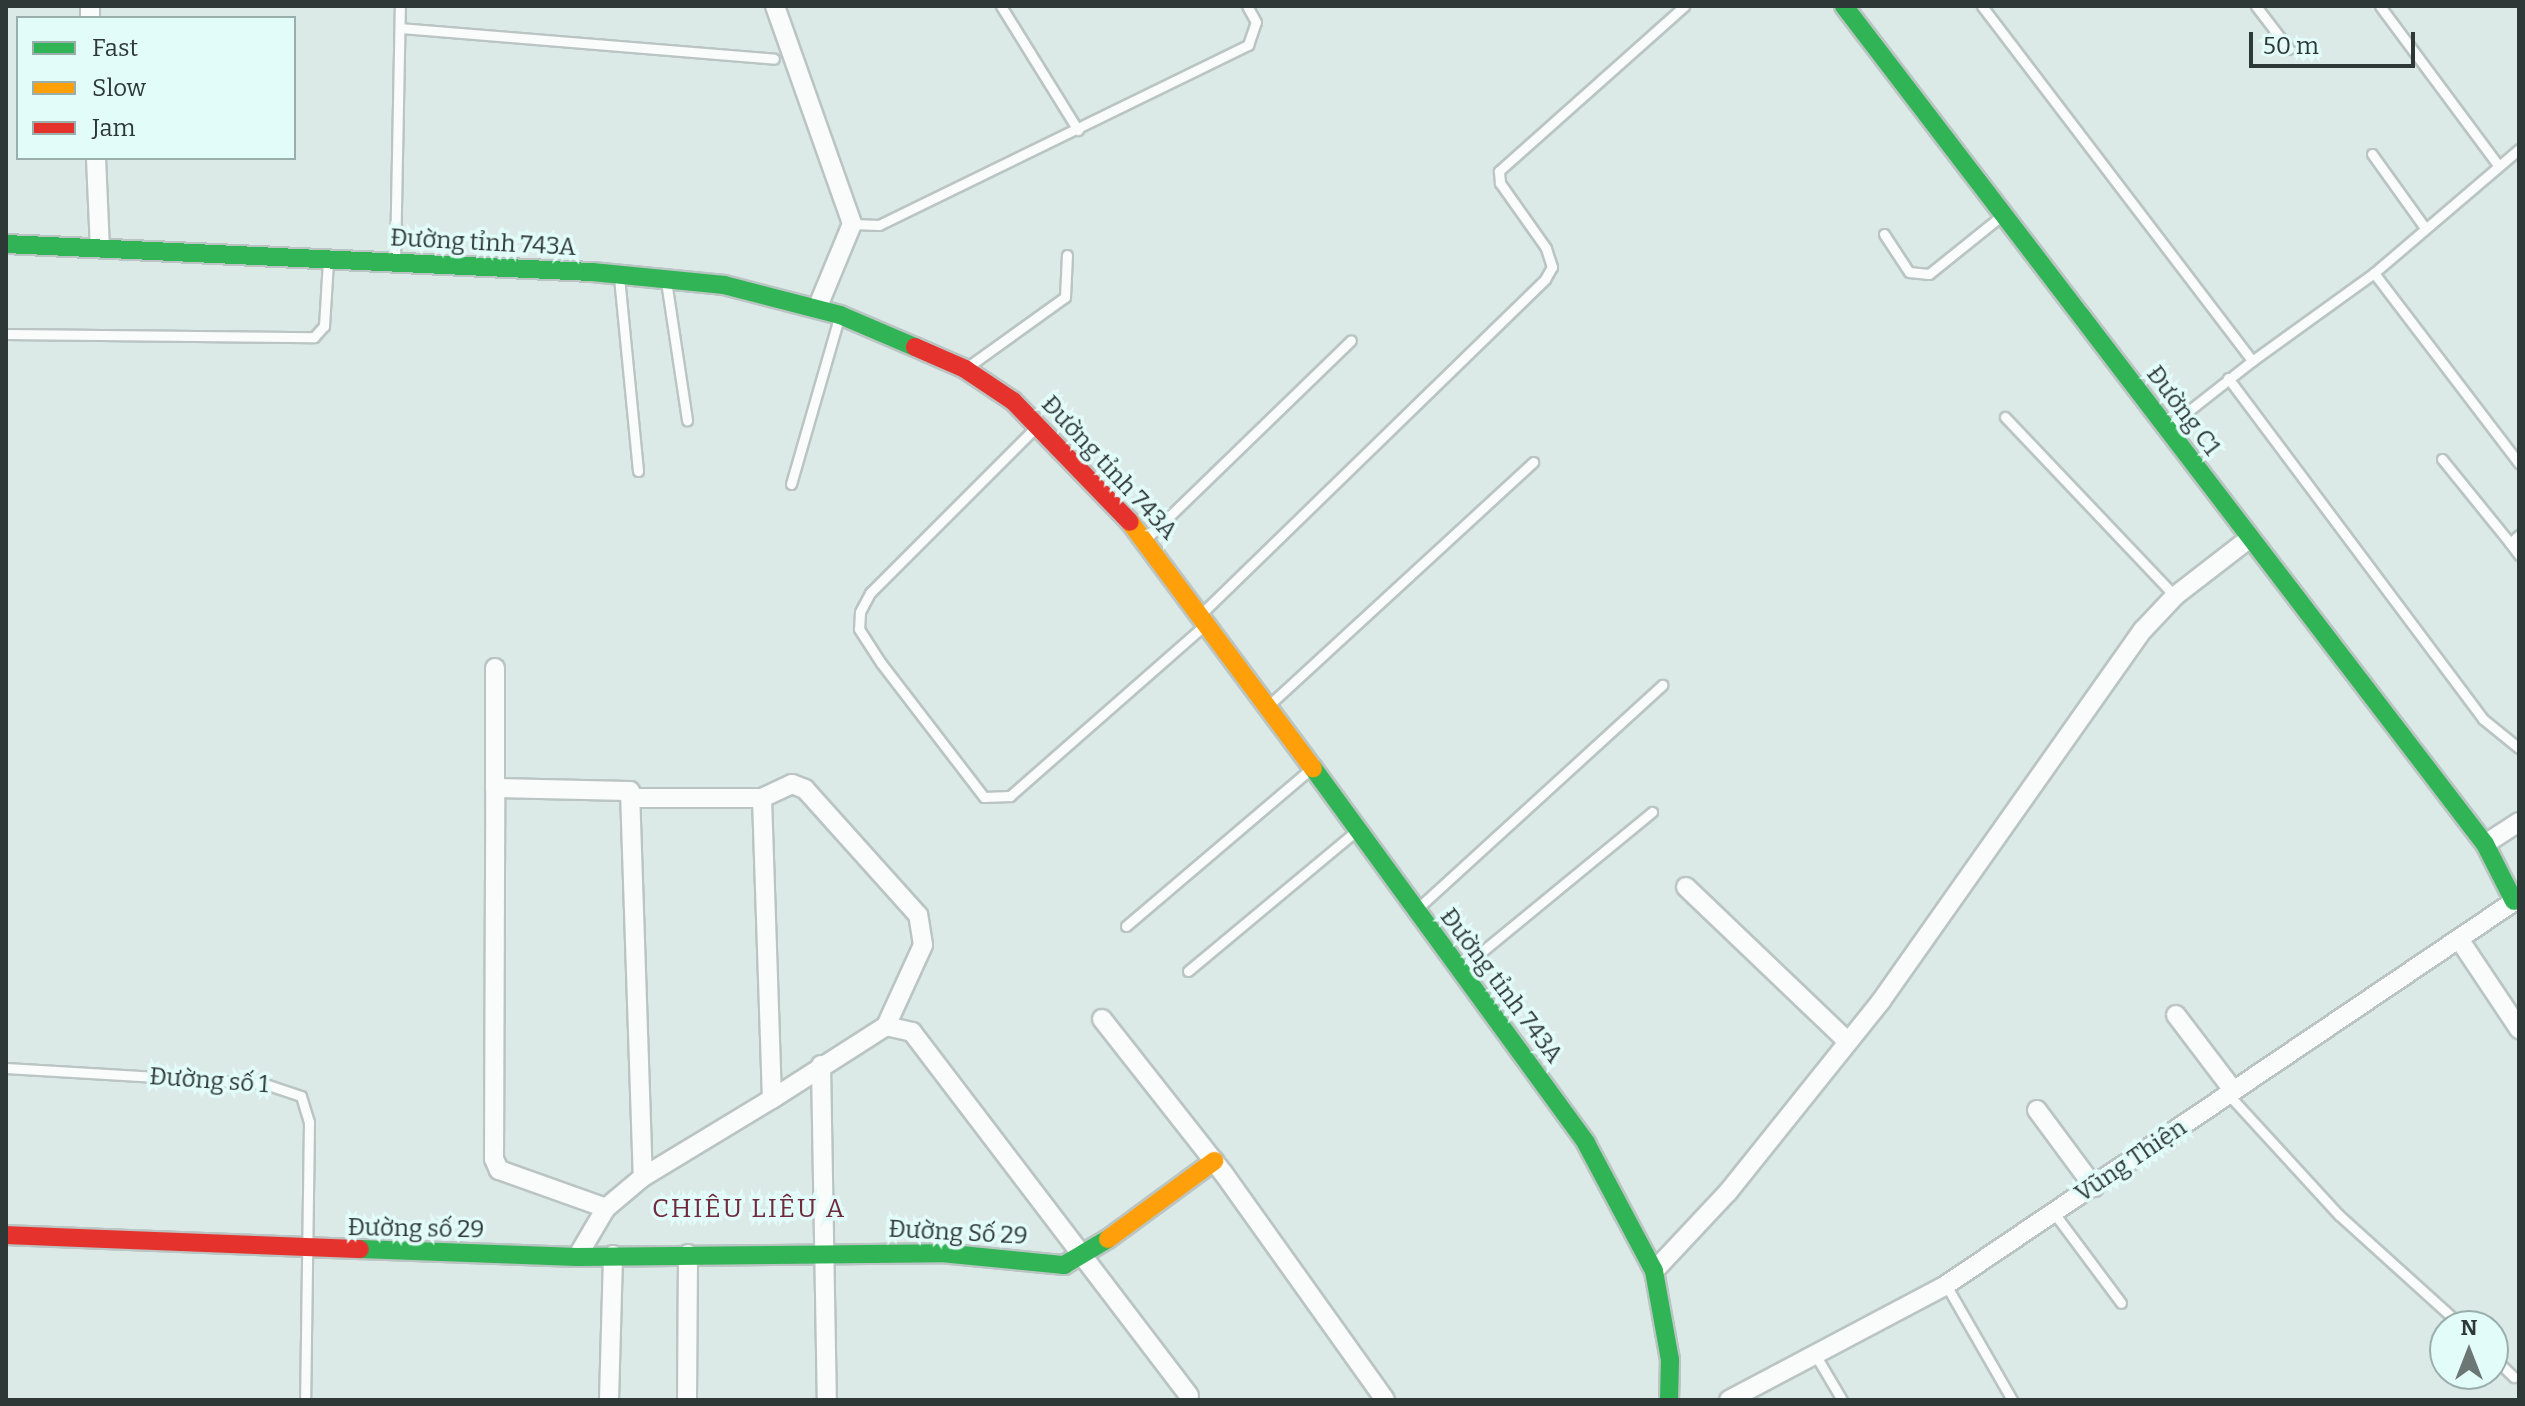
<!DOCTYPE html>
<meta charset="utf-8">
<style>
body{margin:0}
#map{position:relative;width:2525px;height:1406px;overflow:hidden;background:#dbe9e7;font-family:Bitter,serif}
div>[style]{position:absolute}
.roads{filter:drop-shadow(2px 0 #bac5c3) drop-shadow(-2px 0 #bac5c3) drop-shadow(0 2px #bac5c3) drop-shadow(0 -2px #bac5c3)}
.lane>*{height:9px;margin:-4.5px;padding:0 4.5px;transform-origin:4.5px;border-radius:4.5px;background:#fafcfb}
.street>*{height:18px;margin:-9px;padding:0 9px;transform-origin:9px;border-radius:9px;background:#fafcfb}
.fast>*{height:18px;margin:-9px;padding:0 9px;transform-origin:9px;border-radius:9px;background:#30b455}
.slow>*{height:18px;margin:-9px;padding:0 9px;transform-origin:9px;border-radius:9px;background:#ff9f0a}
.jam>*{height:18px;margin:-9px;padding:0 9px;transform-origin:9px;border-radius:9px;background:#e5322d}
span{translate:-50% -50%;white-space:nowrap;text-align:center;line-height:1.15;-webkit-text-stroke:7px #e2fcf9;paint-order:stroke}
.street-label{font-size:24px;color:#2e3837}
.neighbourhood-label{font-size:26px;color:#702a3c;letter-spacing:2px}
.frame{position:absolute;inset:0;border:8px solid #2e3837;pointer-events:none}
.legend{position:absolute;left:16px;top:16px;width:280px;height:144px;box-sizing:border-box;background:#e2fcf9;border:2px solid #9aaeab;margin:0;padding:10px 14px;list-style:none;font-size:24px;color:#2e3837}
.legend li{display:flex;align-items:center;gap:16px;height:40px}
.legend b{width:40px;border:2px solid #9aaeab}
.north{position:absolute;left:2429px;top:1310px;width:80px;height:80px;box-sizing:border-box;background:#e2fcf9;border:2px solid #9aaeab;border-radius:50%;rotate:0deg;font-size:22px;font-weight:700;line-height:32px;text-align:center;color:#2e3837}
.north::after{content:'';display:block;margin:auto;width:28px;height:36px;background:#6b7675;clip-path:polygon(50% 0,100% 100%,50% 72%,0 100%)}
.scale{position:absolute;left:2249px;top:32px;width:166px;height:36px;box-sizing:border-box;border:4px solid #2e3837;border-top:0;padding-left:10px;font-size:24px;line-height:28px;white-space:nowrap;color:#2e3837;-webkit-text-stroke:6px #e2fcf9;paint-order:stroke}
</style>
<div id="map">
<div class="roads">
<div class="lane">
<div style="left:1001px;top:6px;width:146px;rotate:58.2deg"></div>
<div style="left:1982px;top:6px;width:446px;rotate:52.7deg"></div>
<div style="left:2252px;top:361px;width:107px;rotate:141.8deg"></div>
<div style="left:2256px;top:6px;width:54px;rotate:52.5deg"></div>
<div style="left:2380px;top:6px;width:198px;rotate:53.4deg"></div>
<div style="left:400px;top:28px;width:375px;rotate:4.7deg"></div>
<div style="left:2372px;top:154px;width:91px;rotate:54.4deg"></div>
<div style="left:852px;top:224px;width:27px;rotate:2deg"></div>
<div style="left:879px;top:225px;width:411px;rotate:-26deg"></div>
<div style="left:1248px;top:45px;width:24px;rotate:-71deg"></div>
<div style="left:1256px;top:22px;width:18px;rotate:-119deg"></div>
<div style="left:1884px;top:234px;width:45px;rotate:56.7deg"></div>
<div style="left:1909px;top:272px;width:20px;rotate:6deg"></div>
<div style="left:1929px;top:274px;width:91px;rotate:-38.8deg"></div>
<div style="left:395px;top:260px;width:254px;rotate:-88.9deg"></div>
<div style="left:2374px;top:273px;width:239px;rotate:52.7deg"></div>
<div style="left:619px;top:277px;width:195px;rotate:84.4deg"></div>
<div style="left:666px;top:281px;width:141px;rotate:81.4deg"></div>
<div style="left:6px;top:334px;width:308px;rotate:0.6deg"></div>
<div style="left:314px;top:337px;width:15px;rotate:-48deg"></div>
<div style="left:324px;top:326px;width:65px;rotate:-86.5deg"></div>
<div style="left:2252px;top:361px;width:150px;rotate:-35.8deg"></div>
<div style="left:2374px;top:273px;width:191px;rotate:-40.5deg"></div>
<div style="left:969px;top:366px;width:118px;rotate:-35.7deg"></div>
<div style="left:1065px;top:297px;width:42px;rotate:-87.3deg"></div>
<div style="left:2228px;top:378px;width:426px;rotate:53.2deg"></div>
<div style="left:2483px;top:719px;width:46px;rotate:38.9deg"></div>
<div style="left:2005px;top:417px;width:247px;rotate:46.5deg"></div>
<div style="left:1034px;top:429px;width:232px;rotate:135deg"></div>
<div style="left:870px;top:593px;width:21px;rotate:118deg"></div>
<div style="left:860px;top:612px;width:17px;rotate:93deg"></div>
<div style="left:859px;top:629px;width:40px;rotate:57.1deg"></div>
<div style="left:881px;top:663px;width:169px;rotate:52.5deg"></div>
<div style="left:984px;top:797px;width:26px;rotate:-2deg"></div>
<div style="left:1010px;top:796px;width:261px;rotate:-41.3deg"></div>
<div style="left:2442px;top:459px;width:108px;rotate:51deg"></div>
<div style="left:2510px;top:543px;width:12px;rotate:-42deg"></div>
<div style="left:791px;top:484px;width:173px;rotate:-73.9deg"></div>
<div style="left:1149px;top:536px;width:281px;rotate:-44.1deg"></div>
<div style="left:2510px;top:543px;width:15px;rotate:53deg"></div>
<div style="left:1202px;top:613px;width:479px;rotate:-44.2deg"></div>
<div style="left:1545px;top:279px;width:14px;rotate:-60deg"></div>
<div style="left:1552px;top:267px;width:20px;rotate:-108deg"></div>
<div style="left:1546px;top:248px;width:80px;rotate:-125.3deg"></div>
<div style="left:1500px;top:183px;width:12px;rotate:-95deg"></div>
<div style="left:1499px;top:171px;width:248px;rotate:-41.7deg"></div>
<div style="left:1269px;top:705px;width:359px;rotate:-42.6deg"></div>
<div style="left:1418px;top:908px;width:331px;rotate:-42.4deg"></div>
<div style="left:1126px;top:926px;width:240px;rotate:-40.4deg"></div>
<div style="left:1462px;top:968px;width:246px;rotate:-39.4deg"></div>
<div style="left:1188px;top:971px;width:217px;rotate:-39.8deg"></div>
<div style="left:6px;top:1068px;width:256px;rotate:3.4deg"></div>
<div style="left:262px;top:1083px;width:41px;rotate:18.4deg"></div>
<div style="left:301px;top:1096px;width:27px;rotate:73deg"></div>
<div style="left:309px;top:1122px;width:278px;rotate:90.8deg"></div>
<div style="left:2228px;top:1094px;width:164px;rotate:47.5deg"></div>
<div style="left:2339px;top:1215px;width:166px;rotate:42.1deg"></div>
<div style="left:2054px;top:1213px;width:112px;rotate:53.3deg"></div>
<div style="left:1946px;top:1285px;width:133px;rotate:60.1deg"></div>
<div style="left:1816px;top:1356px;width:51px;rotate:59.4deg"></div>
<div style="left:2493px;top:1357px;width:29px;rotate:44deg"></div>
</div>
<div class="street">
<div style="left:90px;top:6px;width:12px;rotate:90deg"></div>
<div style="left:775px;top:6px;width:231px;rotate:70.5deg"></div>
<div style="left:852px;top:224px;width:89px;rotate:112.5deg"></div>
<div style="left:96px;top:158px;width:90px;rotate:87.5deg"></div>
<div style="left:495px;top:788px;width:120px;rotate:-90deg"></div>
<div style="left:631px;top:798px;width:131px"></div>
<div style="left:2485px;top:844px;width:40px;rotate:-32.9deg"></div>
<div style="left:1686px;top:887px;width:224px;rotate:43.7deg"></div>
<div style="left:2461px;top:942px;width:105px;rotate:56.3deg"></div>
<div style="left:2176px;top:1015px;width:94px;rotate:52.8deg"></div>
<div style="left:1102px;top:1019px;width:197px;rotate:51.8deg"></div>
<div style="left:1224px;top:1174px;width:277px;rotate:54.5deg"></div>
<div style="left:886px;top:1026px;width:27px;rotate:13deg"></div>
<div style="left:912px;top:1032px;width:457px;rotate:52.7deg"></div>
<div style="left:821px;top:1065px;width:335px;rotate:89deg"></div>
<div style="left:2037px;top:1110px;width:96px;rotate:53.5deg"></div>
<div style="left:606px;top:1208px;width:114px;rotate:-160.4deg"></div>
<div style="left:499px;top:1170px;width:12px;rotate:-114deg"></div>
<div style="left:494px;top:1159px;width:371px;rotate:-89.8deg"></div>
<div style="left:495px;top:788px;width:135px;rotate:1.3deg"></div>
<div style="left:630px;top:791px;width:386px;rotate:88.1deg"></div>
<div style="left:577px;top:1257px;width:57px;rotate:-59.4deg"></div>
<div style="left:606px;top:1208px;width:48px;rotate:-40deg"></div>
<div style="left:643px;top:1177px;width:151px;rotate:-31.2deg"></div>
<div style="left:772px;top:1099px;width:135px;rotate:-32.6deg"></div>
<div style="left:886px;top:1026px;width:89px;rotate:-65.4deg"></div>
<div style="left:923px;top:945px;width:30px;rotate:-99deg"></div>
<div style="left:918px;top:915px;width:169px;rotate:-131.9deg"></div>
<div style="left:805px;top:789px;width:14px;rotate:-159deg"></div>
<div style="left:792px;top:784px;width:33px;rotate:155deg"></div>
<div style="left:762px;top:798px;width:301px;rotate:88.1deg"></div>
<div style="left:1654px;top:1271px;width:108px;rotate:-46.9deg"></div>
<div style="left:1728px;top:1192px;width:245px;rotate:-51.3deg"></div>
<div style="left:1881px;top:1001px;width:454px;rotate:-54.8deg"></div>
<div style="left:2143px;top:630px;width:47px;rotate:-46.7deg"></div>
<div style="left:2175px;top:596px;width:95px;rotate:-37.7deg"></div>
<div style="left:609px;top:1400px;width:145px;rotate:-88.4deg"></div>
<div style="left:687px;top:1400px;width:146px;rotate:-89.6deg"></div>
<div style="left:1729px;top:1400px;width:246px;rotate:-27.9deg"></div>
<div style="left:1946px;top:1285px;width:691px;rotate:-34.03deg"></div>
</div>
<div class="fast">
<div style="left:1844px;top:6px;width:1055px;rotate:52.59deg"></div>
<div style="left:2485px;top:844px;width:64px;rotate:63deg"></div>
<div style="left:6px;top:244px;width:587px;rotate:2.74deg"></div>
<div style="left:592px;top:272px;width:133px;rotate:5.6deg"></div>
<div style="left:724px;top:285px;width:120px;rotate:14.5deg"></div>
<div style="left:840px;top:315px;width:82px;rotate:23.1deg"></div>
<div style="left:1313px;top:768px;width:464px;rotate:53.9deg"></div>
<div style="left:1586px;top:1143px;width:145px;rotate:62deg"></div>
<div style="left:1654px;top:1271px;width:90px;rotate:79.8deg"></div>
<div style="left:1670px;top:1360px;width:40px;rotate:91.4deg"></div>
<div style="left:360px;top:1249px;width:217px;rotate:2.1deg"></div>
<div style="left:577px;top:1257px;width:364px;rotate:-0.6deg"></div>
<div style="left:941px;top:1253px;width:124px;rotate:5.6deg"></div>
<div style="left:1064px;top:1265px;width:51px;rotate:-30.6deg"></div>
</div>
<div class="slow">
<div style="left:1130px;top:522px;width:307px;rotate:53.4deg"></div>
<div style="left:1108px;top:1239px;width:132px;rotate:-36.3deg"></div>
</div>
<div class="jam">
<div style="left:915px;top:347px;width:55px;rotate:23.7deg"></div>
<div style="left:965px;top:369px;width:58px;rotate:33.7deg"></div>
<div style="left:1013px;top:401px;width:168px;rotate:46deg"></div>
<div style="left:6px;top:1235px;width:354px;rotate:2.3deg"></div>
</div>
</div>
<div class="street-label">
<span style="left:483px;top:243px;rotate:3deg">Đường tỉnh 743A</span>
<span style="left:2183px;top:411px;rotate:53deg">Đường C1</span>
<span style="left:1109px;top:468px;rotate:47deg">Đường tỉnh 743A</span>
<span style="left:1501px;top:986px;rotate:53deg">Đường tỉnh 743A</span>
<span style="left:209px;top:1081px;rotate:4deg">Đường số 1</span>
<span style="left:2131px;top:1161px;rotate:-34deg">Vũng Thiện</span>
<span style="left:416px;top:1229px;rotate:1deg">Đường số 29</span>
<span style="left:958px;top:1233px;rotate:3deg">Đường Số 29</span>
</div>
<div class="neighbourhood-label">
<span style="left:749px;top:1209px">CHIÊU LIÊU A</span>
</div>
<div class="frame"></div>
<ul class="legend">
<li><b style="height:10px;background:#30b455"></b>Fast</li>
<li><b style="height:10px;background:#ff9f0a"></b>Slow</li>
<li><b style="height:10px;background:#e5322d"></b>Jam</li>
</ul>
<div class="north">N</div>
<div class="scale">50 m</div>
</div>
